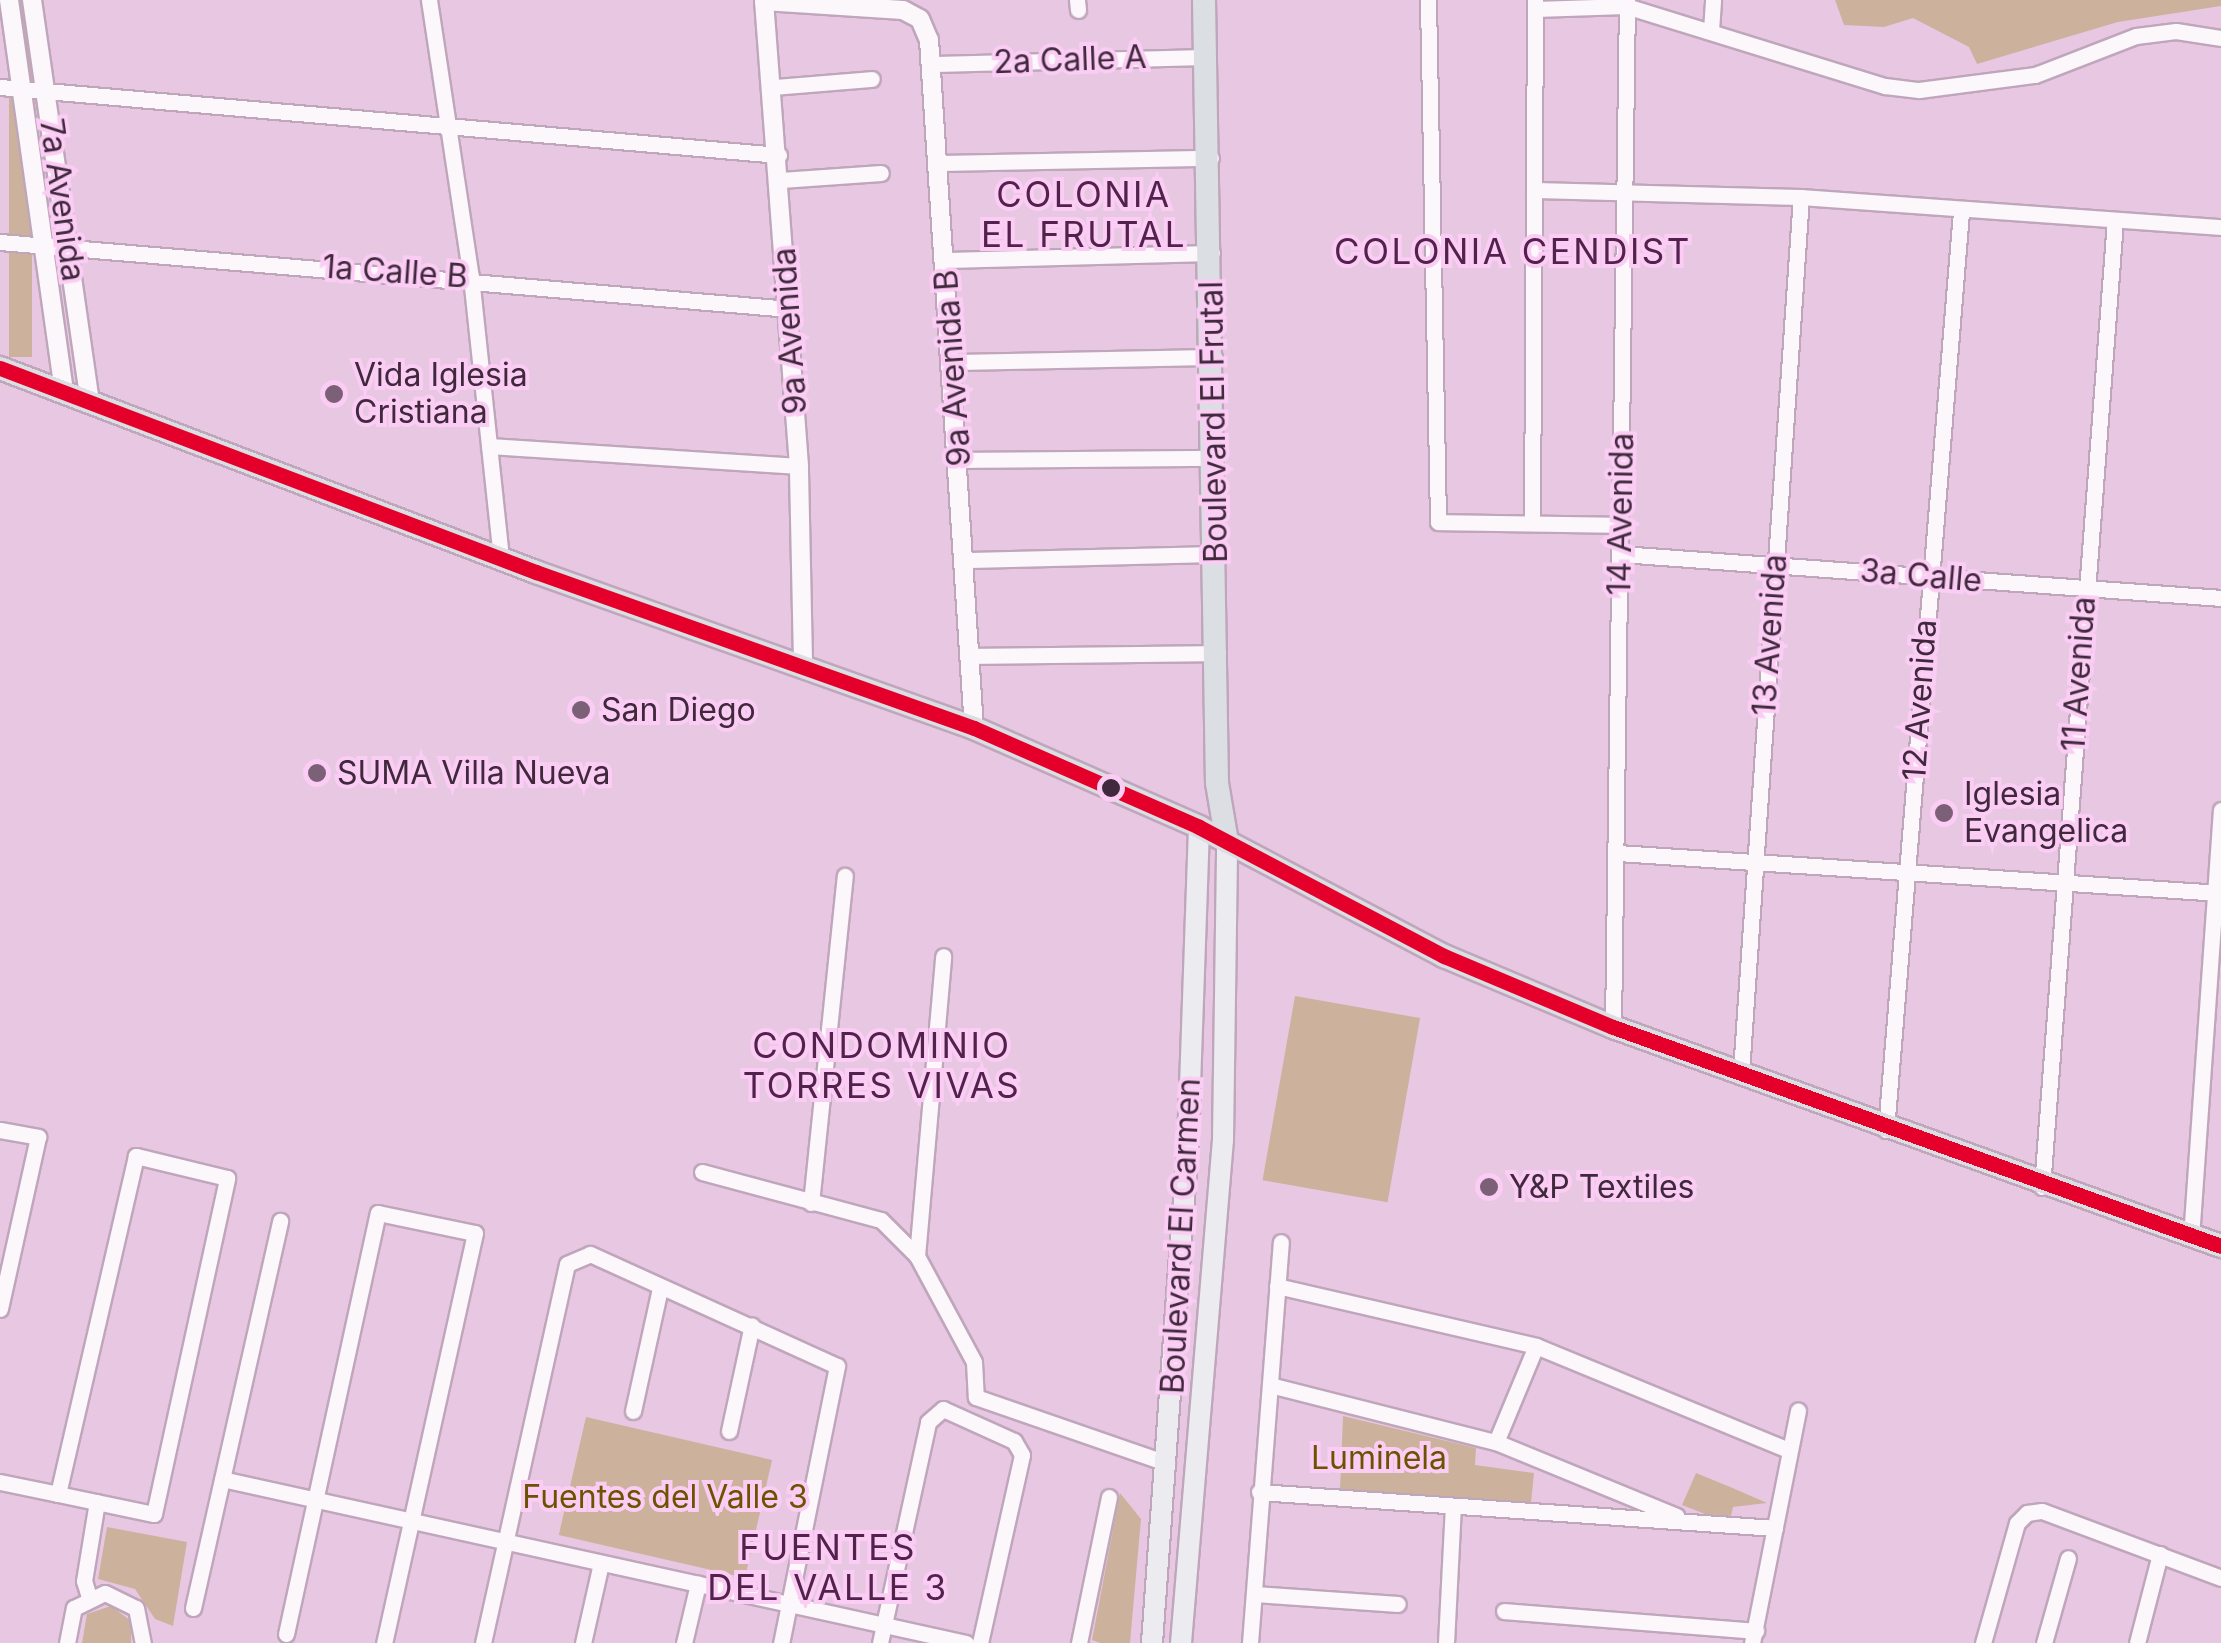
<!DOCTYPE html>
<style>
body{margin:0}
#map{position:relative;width:2221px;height:1643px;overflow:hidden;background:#e8c7e3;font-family:Inter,sans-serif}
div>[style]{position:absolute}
.green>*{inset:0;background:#ccb29d;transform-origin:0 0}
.roads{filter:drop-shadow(2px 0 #bfa6bb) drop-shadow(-2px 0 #bfa6bb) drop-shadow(0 2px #bfa6bb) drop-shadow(0 -2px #bfa6bb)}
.minor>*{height:15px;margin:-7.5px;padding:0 7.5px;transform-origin:7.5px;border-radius:7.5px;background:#fcf7fb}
.tertiary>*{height:18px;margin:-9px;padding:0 9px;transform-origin:9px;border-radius:9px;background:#fcf7fb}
.secondary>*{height:20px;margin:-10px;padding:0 10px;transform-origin:10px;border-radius:10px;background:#ebebf0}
.primary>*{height:22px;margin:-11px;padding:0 11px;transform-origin:11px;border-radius:11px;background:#dbdfe4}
.bus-1>*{height:15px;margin:-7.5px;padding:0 7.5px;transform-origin:7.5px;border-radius:7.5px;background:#e4002b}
.dots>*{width:28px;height:28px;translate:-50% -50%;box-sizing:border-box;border:5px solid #fbccf4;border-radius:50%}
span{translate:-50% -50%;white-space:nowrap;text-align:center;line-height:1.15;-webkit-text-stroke:8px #fbccf4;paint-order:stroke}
.street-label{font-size:32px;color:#40293d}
.poi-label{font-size:32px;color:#40293d}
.left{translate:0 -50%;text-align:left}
.park-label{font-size:32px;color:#6a5400}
.neighbourhood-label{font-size:35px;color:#52224d;letter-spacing:2.5px}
</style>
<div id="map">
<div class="green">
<div style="left:9px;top:0;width:23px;height:357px"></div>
<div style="clip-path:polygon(1835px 0,2221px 0,2221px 6px,2118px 22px,1977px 64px,1969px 47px,1913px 18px,1884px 27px,1844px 25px)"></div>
<div style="left:1295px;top:996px;width:127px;height:187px;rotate:10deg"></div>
<div style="clip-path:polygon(1343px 1416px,1476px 1448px,1475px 1465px,1534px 1473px,1531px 1503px,1340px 1489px)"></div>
<div style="left:586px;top:1417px;width:191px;height:121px;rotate:13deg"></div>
<div style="clip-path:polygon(1696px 1473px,1735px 1489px,1767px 1503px,1733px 1507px,1731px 1516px,1705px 1514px,1682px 1505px)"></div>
<div style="clip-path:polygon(1120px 1493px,1141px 1519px,1130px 1643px,1100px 1643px,1092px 1640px)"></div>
<div style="clip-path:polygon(107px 1527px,187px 1542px,173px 1626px,155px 1619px,135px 1589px,98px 1579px)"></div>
<div style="clip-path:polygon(111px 1606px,131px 1621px,131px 1643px,82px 1643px,87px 1614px)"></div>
</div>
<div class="roads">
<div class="minor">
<div style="left:429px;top:0;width:280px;rotate:81.4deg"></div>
<div style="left:471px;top:277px;width:284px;rotate:83.9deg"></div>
<div style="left:1077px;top:0;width:10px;rotate:84deg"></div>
<div style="left:1428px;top:0;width:522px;rotate:88.9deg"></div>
<div style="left:1438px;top:522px;width:183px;rotate:0.9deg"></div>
<div style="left:1535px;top:9px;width:91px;rotate:-1.9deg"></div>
<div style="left:1626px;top:6px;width:271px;rotate:17.2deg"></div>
<div style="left:1885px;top:86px;width:34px;rotate:7deg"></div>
<div style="left:1919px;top:90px;width:117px;rotate:-7.4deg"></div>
<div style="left:2035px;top:75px;width:108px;rotate:-21.1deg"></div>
<div style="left:2136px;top:36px;width:40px;rotate:-7.1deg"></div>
<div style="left:2176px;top:31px;width:46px;rotate:8.8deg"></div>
<div style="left:1711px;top:30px;width:30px;rotate:-86deg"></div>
<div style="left:933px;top:64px;width:274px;rotate:-1.5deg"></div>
<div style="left:0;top:87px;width:782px;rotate:4.99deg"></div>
<div style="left:774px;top:87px;width:98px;rotate:-4.7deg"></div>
<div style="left:940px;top:163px;width:271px;rotate:-1.1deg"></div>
<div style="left:781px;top:180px;width:100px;rotate:-4deg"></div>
<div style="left:1534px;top:190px;width:267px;rotate:1.5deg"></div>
<div style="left:1801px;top:197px;width:421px;rotate:4.1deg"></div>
<div style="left:0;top:242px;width:792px;rotate:4.85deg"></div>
<div style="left:945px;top:260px;width:267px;rotate:-1.5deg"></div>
<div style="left:952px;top:362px;width:262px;rotate:-1.1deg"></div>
<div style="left:489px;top:446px;width:311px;rotate:3.7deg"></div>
<div style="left:961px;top:460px;width:254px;rotate:-0.5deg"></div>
<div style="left:1532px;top:523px;width:523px;rotate:-89.67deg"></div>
<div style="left:1621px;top:554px;width:602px;rotate:4.19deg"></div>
<div style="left:967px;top:560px;width:250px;rotate:-1.4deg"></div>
<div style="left:972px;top:656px;width:246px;rotate:-0.7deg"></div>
<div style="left:1618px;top:853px;width:604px;rotate:3.8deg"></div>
<div style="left:1613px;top:1027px;width:1027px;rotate:-89.22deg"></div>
<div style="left:1741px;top:1072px;width:877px;rotate:-86.08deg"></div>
<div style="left:0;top:1130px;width:39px;rotate:10deg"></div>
<div style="left:38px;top:1137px;width:176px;rotate:102.5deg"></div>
<div style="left:1886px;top:1130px;width:922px;rotate:-85.33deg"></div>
<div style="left:702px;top:1172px;width:185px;rotate:15deg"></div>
<div style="left:881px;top:1220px;width:51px;rotate:45deg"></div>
<div style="left:917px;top:1256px;width:120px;rotate:61.7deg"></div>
<div style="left:974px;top:1362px;width:35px;rotate:87deg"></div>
<div style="left:976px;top:1397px;width:202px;rotate:19.1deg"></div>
<div style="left:2042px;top:1187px;width:970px;rotate:-85.68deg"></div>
<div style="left:811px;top:1203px;width:329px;rotate:-84.1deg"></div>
<div style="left:2191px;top:1238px;width:429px;rotate:-86deg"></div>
<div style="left:917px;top:1256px;width:301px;rotate:-85deg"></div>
<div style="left:1277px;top:1286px;width:266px;rotate:13deg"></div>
<div style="left:1536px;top:1346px;width:273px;rotate:22.4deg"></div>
<div style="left:1270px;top:1385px;width:233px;rotate:14.2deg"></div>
<div style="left:1496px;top:1442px;width:195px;rotate:22.3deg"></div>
<div style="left:633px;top:1411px;width:126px;rotate:-77.6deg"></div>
<div style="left:729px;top:1431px;width:108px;rotate:-77.8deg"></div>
<div style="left:1496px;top:1442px;width:104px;rotate:-67.4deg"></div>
<div style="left:222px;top:1479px;width:762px;rotate:12.43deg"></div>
<div style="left:0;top:1482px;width:59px;rotate:11.7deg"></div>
<div style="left:58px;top:1494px;width:98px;rotate:11.8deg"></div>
<div style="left:154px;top:1514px;width:344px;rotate:-77.7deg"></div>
<div style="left:227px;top:1178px;width:94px;rotate:-166.4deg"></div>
<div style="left:136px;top:1156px;width:347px;rotate:103deg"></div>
<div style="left:1259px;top:1492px;width:517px;rotate:3.99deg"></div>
<div style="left:1255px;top:1594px;width:143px;rotate:4deg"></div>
<div style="left:89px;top:1597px;width:17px;rotate:-107deg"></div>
<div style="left:84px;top:1581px;width:80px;rotate:-80.7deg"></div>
<div style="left:193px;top:1608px;width:397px;rotate:-77.3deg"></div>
<div style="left:1504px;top:1611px;width:253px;rotate:4.5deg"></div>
<div style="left:286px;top:1634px;width:431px;rotate:-77.7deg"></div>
<div style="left:378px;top:1213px;width:99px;rotate:11.7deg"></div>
<div style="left:475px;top:1233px;width:420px;rotate:102.5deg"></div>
<div style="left:67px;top:1643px;width:36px;rotate:-79deg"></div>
<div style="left:74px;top:1608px;width:34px;rotate:-26deg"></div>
<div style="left:105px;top:1593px;width:34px;rotate:26deg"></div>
<div style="left:136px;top:1608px;width:36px;rotate:79deg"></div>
<div style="left:483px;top:1643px;width:388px;rotate:-77.5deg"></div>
<div style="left:567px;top:1264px;width:25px;rotate:-23deg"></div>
<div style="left:590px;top:1254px;width:271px;rotate:24.4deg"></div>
<div style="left:837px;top:1366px;width:283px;rotate:101.4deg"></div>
<div style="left:583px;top:1643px;width:82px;rotate:-77.3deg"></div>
<div style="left:684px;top:1643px;width:61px;rotate:-76.7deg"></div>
<div style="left:880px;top:1643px;width:226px;rotate:-77.7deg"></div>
<div style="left:928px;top:1422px;width:20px;rotate:-41deg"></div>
<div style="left:943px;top:1409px;width:78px;rotate:24.3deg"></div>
<div style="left:1014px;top:1441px;width:16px;rotate:60deg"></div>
<div style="left:1022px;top:1455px;width:193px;rotate:102.6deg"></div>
<div style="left:1079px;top:1643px;width:149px;rotate:-78.4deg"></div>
<div style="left:1250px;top:1643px;width:402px;rotate:-85.6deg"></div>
<div style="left:1446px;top:1643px;width:136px;rotate:-87.1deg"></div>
<div style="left:1752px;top:1643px;width:237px;rotate:-78.8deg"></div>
<div style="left:1983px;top:1643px;width:125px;rotate:-74.2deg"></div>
<div style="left:2017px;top:1523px;width:14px;rotate:-45deg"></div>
<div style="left:2027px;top:1513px;width:15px;rotate:-8deg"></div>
<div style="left:2042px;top:1511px;width:191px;rotate:20.5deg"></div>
<div style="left:2044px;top:1643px;width:88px;rotate:-74.2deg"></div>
<div style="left:2137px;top:1643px;width:92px;rotate:-75.5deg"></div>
</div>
<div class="tertiary">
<div style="left:9px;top:0;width:395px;rotate:82deg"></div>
<div style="left:32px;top:0;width:405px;rotate:81.8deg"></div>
<div style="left:803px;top:662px;width:196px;rotate:-91.2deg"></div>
<div style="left:799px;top:466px;width:466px;rotate:-94.3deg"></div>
<div style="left:764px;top:1px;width:139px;rotate:3.7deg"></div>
<div style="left:903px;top:10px;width:19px;rotate:28deg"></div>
<div style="left:920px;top:19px;width:23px;rotate:67deg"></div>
<div style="left:929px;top:40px;width:689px;rotate:86.26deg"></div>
</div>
<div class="secondary">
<div style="left:1152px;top:1643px;width:501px;rotate:-85.88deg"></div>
<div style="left:1188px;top:1143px;width:316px;rotate:-88deg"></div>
<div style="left:1181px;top:1643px;width:505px;rotate:-85.23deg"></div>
<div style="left:1223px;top:1140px;width:298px;rotate:-89.2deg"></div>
</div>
<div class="primary">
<div style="left:1204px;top:0;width:783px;rotate:89.05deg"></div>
<div style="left:1217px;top:783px;width:60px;rotate:80.4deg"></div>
<div style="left:0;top:368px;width:574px;rotate:20.84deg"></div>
<div style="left:536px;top:572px;width:465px;rotate:19.6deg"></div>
<div style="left:974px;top:728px;width:246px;rotate:23.7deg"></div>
<div style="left:1199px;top:827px;width:277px;rotate:27.8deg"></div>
<div style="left:1444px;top:956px;width:183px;rotate:22.8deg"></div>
<div style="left:1613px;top:1027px;width:646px;rotate:19.81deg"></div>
</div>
</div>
<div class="bus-1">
<div style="left:0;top:368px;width:574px;rotate:20.84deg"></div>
<div style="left:536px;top:572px;width:465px;rotate:19.6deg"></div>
<div style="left:974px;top:728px;width:246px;rotate:23.7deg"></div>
<div style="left:1199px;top:827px;width:277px;rotate:27.8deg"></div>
<div style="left:1444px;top:956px;width:183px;rotate:22.8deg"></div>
<div style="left:1613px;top:1027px;width:646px;rotate:19.81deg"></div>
</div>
<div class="dots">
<div style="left:334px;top:394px;background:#7b6077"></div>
<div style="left:581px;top:710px;background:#7b6077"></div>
<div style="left:317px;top:773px;background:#7b6077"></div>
<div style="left:1111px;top:788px;background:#40293d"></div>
<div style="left:1944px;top:813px;background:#7b6077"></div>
<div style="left:1489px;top:1187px;background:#7b6077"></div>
</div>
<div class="street-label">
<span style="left:1070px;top:60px;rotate:-2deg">2a Calle A</span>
<span style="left:62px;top:200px;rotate:82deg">7a Avenida</span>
<span style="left:395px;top:272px;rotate:4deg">1a Calle B</span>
<span style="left:790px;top:331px;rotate:-94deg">9a Avenida</span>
<span style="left:953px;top:368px;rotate:-94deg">9a Avenida B</span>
<span style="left:1214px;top:422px;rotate:-91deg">Boulevard El Frutal</span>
<span style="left:1621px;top:514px;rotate:-89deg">14 Avenida</span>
<span style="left:1921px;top:576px;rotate:5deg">3a Calle</span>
<span style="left:1770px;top:635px;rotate:-86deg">13 Avenida</span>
<span style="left:2079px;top:674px;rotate:-86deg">11 Avenida</span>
<span style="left:1920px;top:700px;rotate:-86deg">12 Avenida</span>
<span style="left:1181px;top:1236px;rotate:-87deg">Boulevard El Carmen</span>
</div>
<div class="poi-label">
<span class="left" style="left:354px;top:394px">Vida Iglesia<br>Cristiana</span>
<span class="left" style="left:601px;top:710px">San Diego</span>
<span class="left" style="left:337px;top:773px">SUMA Villa Nueva</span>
<span class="left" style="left:1964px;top:813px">Iglesia<br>Evangelica</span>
<span class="left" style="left:1509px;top:1187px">Y&amp;P Textiles</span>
</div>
<div class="park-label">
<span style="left:1379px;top:1458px">Luminela</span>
<span style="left:665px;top:1497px">Fuentes del Valle 3</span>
</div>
<div class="neighbourhood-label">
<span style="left:1084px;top:214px">COLONIA<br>EL FRUTAL</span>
<span style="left:1513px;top:251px">COLONIA CENDIST</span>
<span style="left:882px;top:1065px">CONDOMINIO<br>TORRES VIVAS</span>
<span style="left:828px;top:1567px">FUENTES<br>DEL VALLE 3</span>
</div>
</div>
